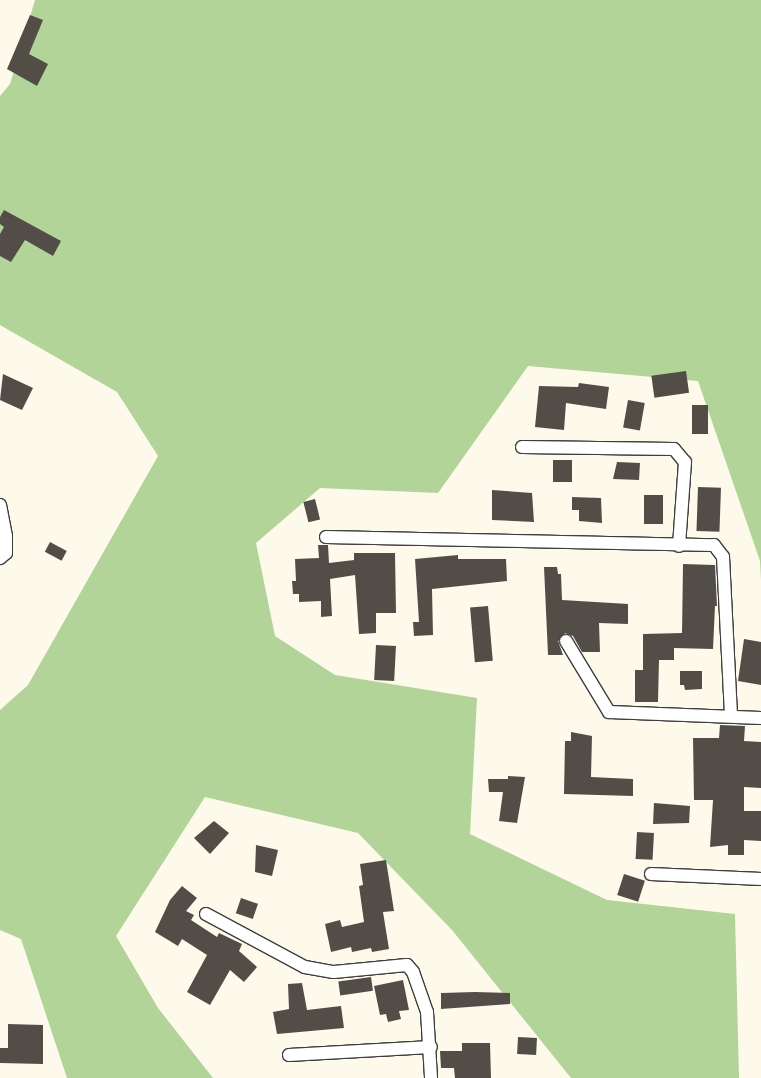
<!DOCTYPE html>
<style>
body{margin:0}
#map{position:relative;width:761px;height:1078px;overflow:hidden;background:#fdfaeb;font-family:"Times New Roman",serif}
div>[style]{position:absolute}
.forest>*{inset:0;background:#b2d498}
.building>*{inset:0;background:#534d48;transform-origin:0 0}
.roads{filter:drop-shadow(1px 0 #3e3e3e) drop-shadow(-1px 0 #3e3e3e) drop-shadow(0 1px #3e3e3e) drop-shadow(0 -1px #3e3e3e)}
.minor>*{height:12px;margin:-6px;padding:0 6px;transform-origin:6px;border-radius:6px;background:#fff}
span{translate:-50% -50%;white-space:nowrap;text-align:center;line-height:1.15;-webkit-text-stroke:5px #fff;paint-order:stroke}
</style>
<div id="map">
<div class="forest">
<div style="clip-path:polygon(35px 0,761px 0,761px 581px,760px 561px,698px 381px,528px 366px,438px 493px,320px 488px,256px 543px,275px 636px,335px 675px,477px 698px,470px 834px,607px 900px,735px 914px,739px 1078px,571px 1078px,452px 930px,358px 833px,205px 797px,116px 936px,158px 1008px,213px 1078px,67px 1078px,21px 939px,0 930px,0 710px,28px 685px,158px 456px,117px 392px,0 325px,0 96px,10px 84px)"></div>
</div>
<div class="building">
<div style="clip-path:polygon(30px 15px,43px 20px,29px 54px,48px 64px,37px 86px,7px 69px)"></div>
<div style="clip-path:polygon(4px 210px,61px 241px,53px 256px,25px 240px,11px 262px,0 256px,0 234px,4px 227px,0 224px,0 217px)"></div>
<div style="left:686px;top:371px;width:22px;height:35px;rotate:82deg"></div>
<div style="clip-path:polygon(3px 374px,33px 388px,22px 410px,0 400px)"></div>
<div style="clip-path:polygon(579px 383px,609px 387px,606px 409px,566px 403px,564px 430px,535px 427px,539px 386px,578px 387px)"></div>
<div style="left:628px;top:400px;width:17px;height:28px;rotate:10deg"></div>
<div style="left:692px;top:405px;width:16px;height:29px"></div>
<div style="left:553px;top:460px;width:19px;height:22px"></div>
<div style="clip-path:polygon(617px 462px,640px 463px,639px 480px,613px 479px)"></div>
<div style="left:698px;top:487px;width:23px;height:44px;rotate:2deg"></div>
<div style="clip-path:polygon(492px 490px,532px 493px,534px 522px,492px 520px)"></div>
<div style="left:644px;top:495px;width:19px;height:29px"></div>
<div style="clip-path:polygon(572px 497px,601px 498px,602px 523px,579px 521px,579px 510px,572px 510px)"></div>
<div style="left:315px;top:499px;width:21px;height:12px;rotate:76deg"></div>
<div style="left:50px;top:542px;width:19px;height:11px;rotate:28deg"></div>
<div style="clip-path:polygon(318px 545px,328px 545px,329px 563px,354px 560px,354px 553px,395px 553px,396px 613px,376px 613px,376px 633px,359px 634px,355px 575px,330px 579px,332px 616px,321px 617px,321px 601px,299px 602px,299px 594px,293px 594px,292px 581px,296px 581px,295px 559px,319px 558px)"></div>
<div style="clip-path:polygon(458px 555px,458px 559px,506px 559px,507px 581px,432px 589px,433px 635px,414px 636px,413px 622px,419px 622px,415px 559px)"></div>
<div style="clip-path:polygon(683px 564px,715px 565px,717px 606px,715px 606px,713px 649px,674px 648px,674px 660px,659px 660px,658px 702px,635px 702px,635px 670px,643px 670px,643px 634px,682px 633px)"></div>
<div style="clip-path:polygon(544px 567px,557px 567px,558px 574px,561px 574px,562px 600px,628px 604px,628px 624px,599px 623px,600px 652px,582px 652px,573px 636px,565px 633px,558px 641px,563px 655px,548px 655px)"></div>
<div style="left:488px;top:606px;width:55px;height:18px;rotate:85deg"></div>
<div style="clip-path:polygon(744px 639px,761px 642px,761px 685px,738px 681px)"></div>
<div style="left:376px;top:645px;width:20px;height:35px;rotate:3deg"></div>
<div style="clip-path:polygon(680px 671px,702px 671px,702px 689px,685px 690px,684px 685px,680px 685px)"></div>
<div style="clip-path:polygon(720px 725px,745px 726px,744px 741px,761px 742px,761px 788px,744px 787px,744px 811px,761px 811px,761px 841px,744px 840px,744px 855px,728px 855px,728px 845px,710px 847px,713px 800px,694px 800px,693px 738px,719px 738px)"></div>
<div style="clip-path:polygon(571px 732px,592px 736px,591px 777px,633px 779px,633px 796px,564px 794px,565px 741px,571px 741px)"></div>
<div style="clip-path:polygon(508px 776px,525px 777px,517px 823px,499px 821px,503px 792px,489px 792px,488px 779px,508px 779px)"></div>
<div style="clip-path:polygon(654px 803px,690px 806px,689px 823px,653px 824px)"></div>
<div style="clip-path:polygon(214px 821px,229px 833px,210px 854px,194px 838px)"></div>
<div style="left:637px;top:832px;width:17px;height:27px;rotate:3deg"></div>
<div style="clip-path:polygon(256px 845px,278px 850px,272px 876px,255px 872px)"></div>
<div style="clip-path:polygon(386px 860px,394px 911px,383px 912px,389px 949px,372px 952px,371px 948px,352px 952px,351px 947px,331px 952px,325px 924px,340px 920px,342px 927px,364px 922px,359px 886px,363px 885px,360px 864px)"></div>
<div style="left:624px;top:874px;width:22px;height:22px;rotate:18deg"></div>
<div style="clip-path:polygon(182px 886px,197px 898px,186px 911px,194px 915px,191px 920px,217px 937px,219px 933px,242px 944px,239px 951px,257px 967px,244px 982px,230px 970px,210px 1005px,187px 992px,207px 955px,182px 939px,178px 946px,155px 932px,170px 900px)"></div>
<div style="left:241px;top:898px;width:18px;height:16px;rotate:19deg"></div>
<div style="left:371px;top:977px;width:14px;height:33px;rotate:82deg"></div>
<div style="clip-path:polygon(403px 980px,409px 1010px,399px 1011px,401px 1019px,388px 1022px,386px 1014px,380px 1015px,374px 986px)"></div>
<div style="clip-path:polygon(302px 983px,307px 1010px,341px 1006px,344px 1028px,277px 1034px,273px 1012px,289px 1009px,288px 984px)"></div>
<div style="clip-path:polygon(475px 992px,510px 993px,510px 1004px,441px 1009px,441px 993px)"></div>
<div style="clip-path:polygon(8px 1024px,43px 1025px,43px 1064px,0 1063px,0 1048px,8px 1048px)"></div>
<div style="left:518px;top:1037px;width:19px;height:17px;rotate:3deg"></div>
<div style="clip-path:polygon(462px 1043px,490px 1043px,491px 1078px,455px 1078px,454px 1068px,441px 1068px,440px 1051px,462px 1051px)"></div>
</div>
<div class="roads">
<div class="minor">
<div style="left:522px;top:447px;width:152px;rotate:0.8deg"></div>
<div style="left:674px;top:449px;width:17px;rotate:50deg"></div>
<div style="left:685px;top:462px;width:84px;rotate:94.1deg"></div>
<div style="left:0;top:505px;width:32px;rotate:79deg"></div>
<div style="left:6px;top:536px;width:17px;rotate:90deg"></div>
<div style="left:6px;top:553px;width:8px;rotate:140deg"></div>
<div style="left:326px;top:537px;width:388px;rotate:1.2deg"></div>
<div style="left:714px;top:545px;width:15px;rotate:53deg"></div>
<div style="left:723px;top:557px;width:158px;rotate:87.1deg"></div>
<div style="left:566px;top:641px;width:83px;rotate:58.8deg"></div>
<div style="left:609px;top:712px;width:152px;rotate:2.3deg"></div>
<div style="left:651px;top:874px;width:110px;rotate:2.6deg"></div>
<div style="left:206px;top:914px;width:112px;rotate:28.2deg"></div>
<div style="left:305px;top:967px;width:29px;rotate:10deg"></div>
<div style="left:334px;top:972px;width:73px;rotate:-5.5deg"></div>
<div style="left:407px;top:965px;width:9px;rotate:49deg"></div>
<div style="left:413px;top:972px;width:42px;rotate:70.7deg"></div>
<div style="left:427px;top:1012px;width:66px;rotate:86.5deg"></div>
<div style="left:289px;top:1055px;width:142px;rotate:-3.2deg"></div>
</div>
</div>
</div>
